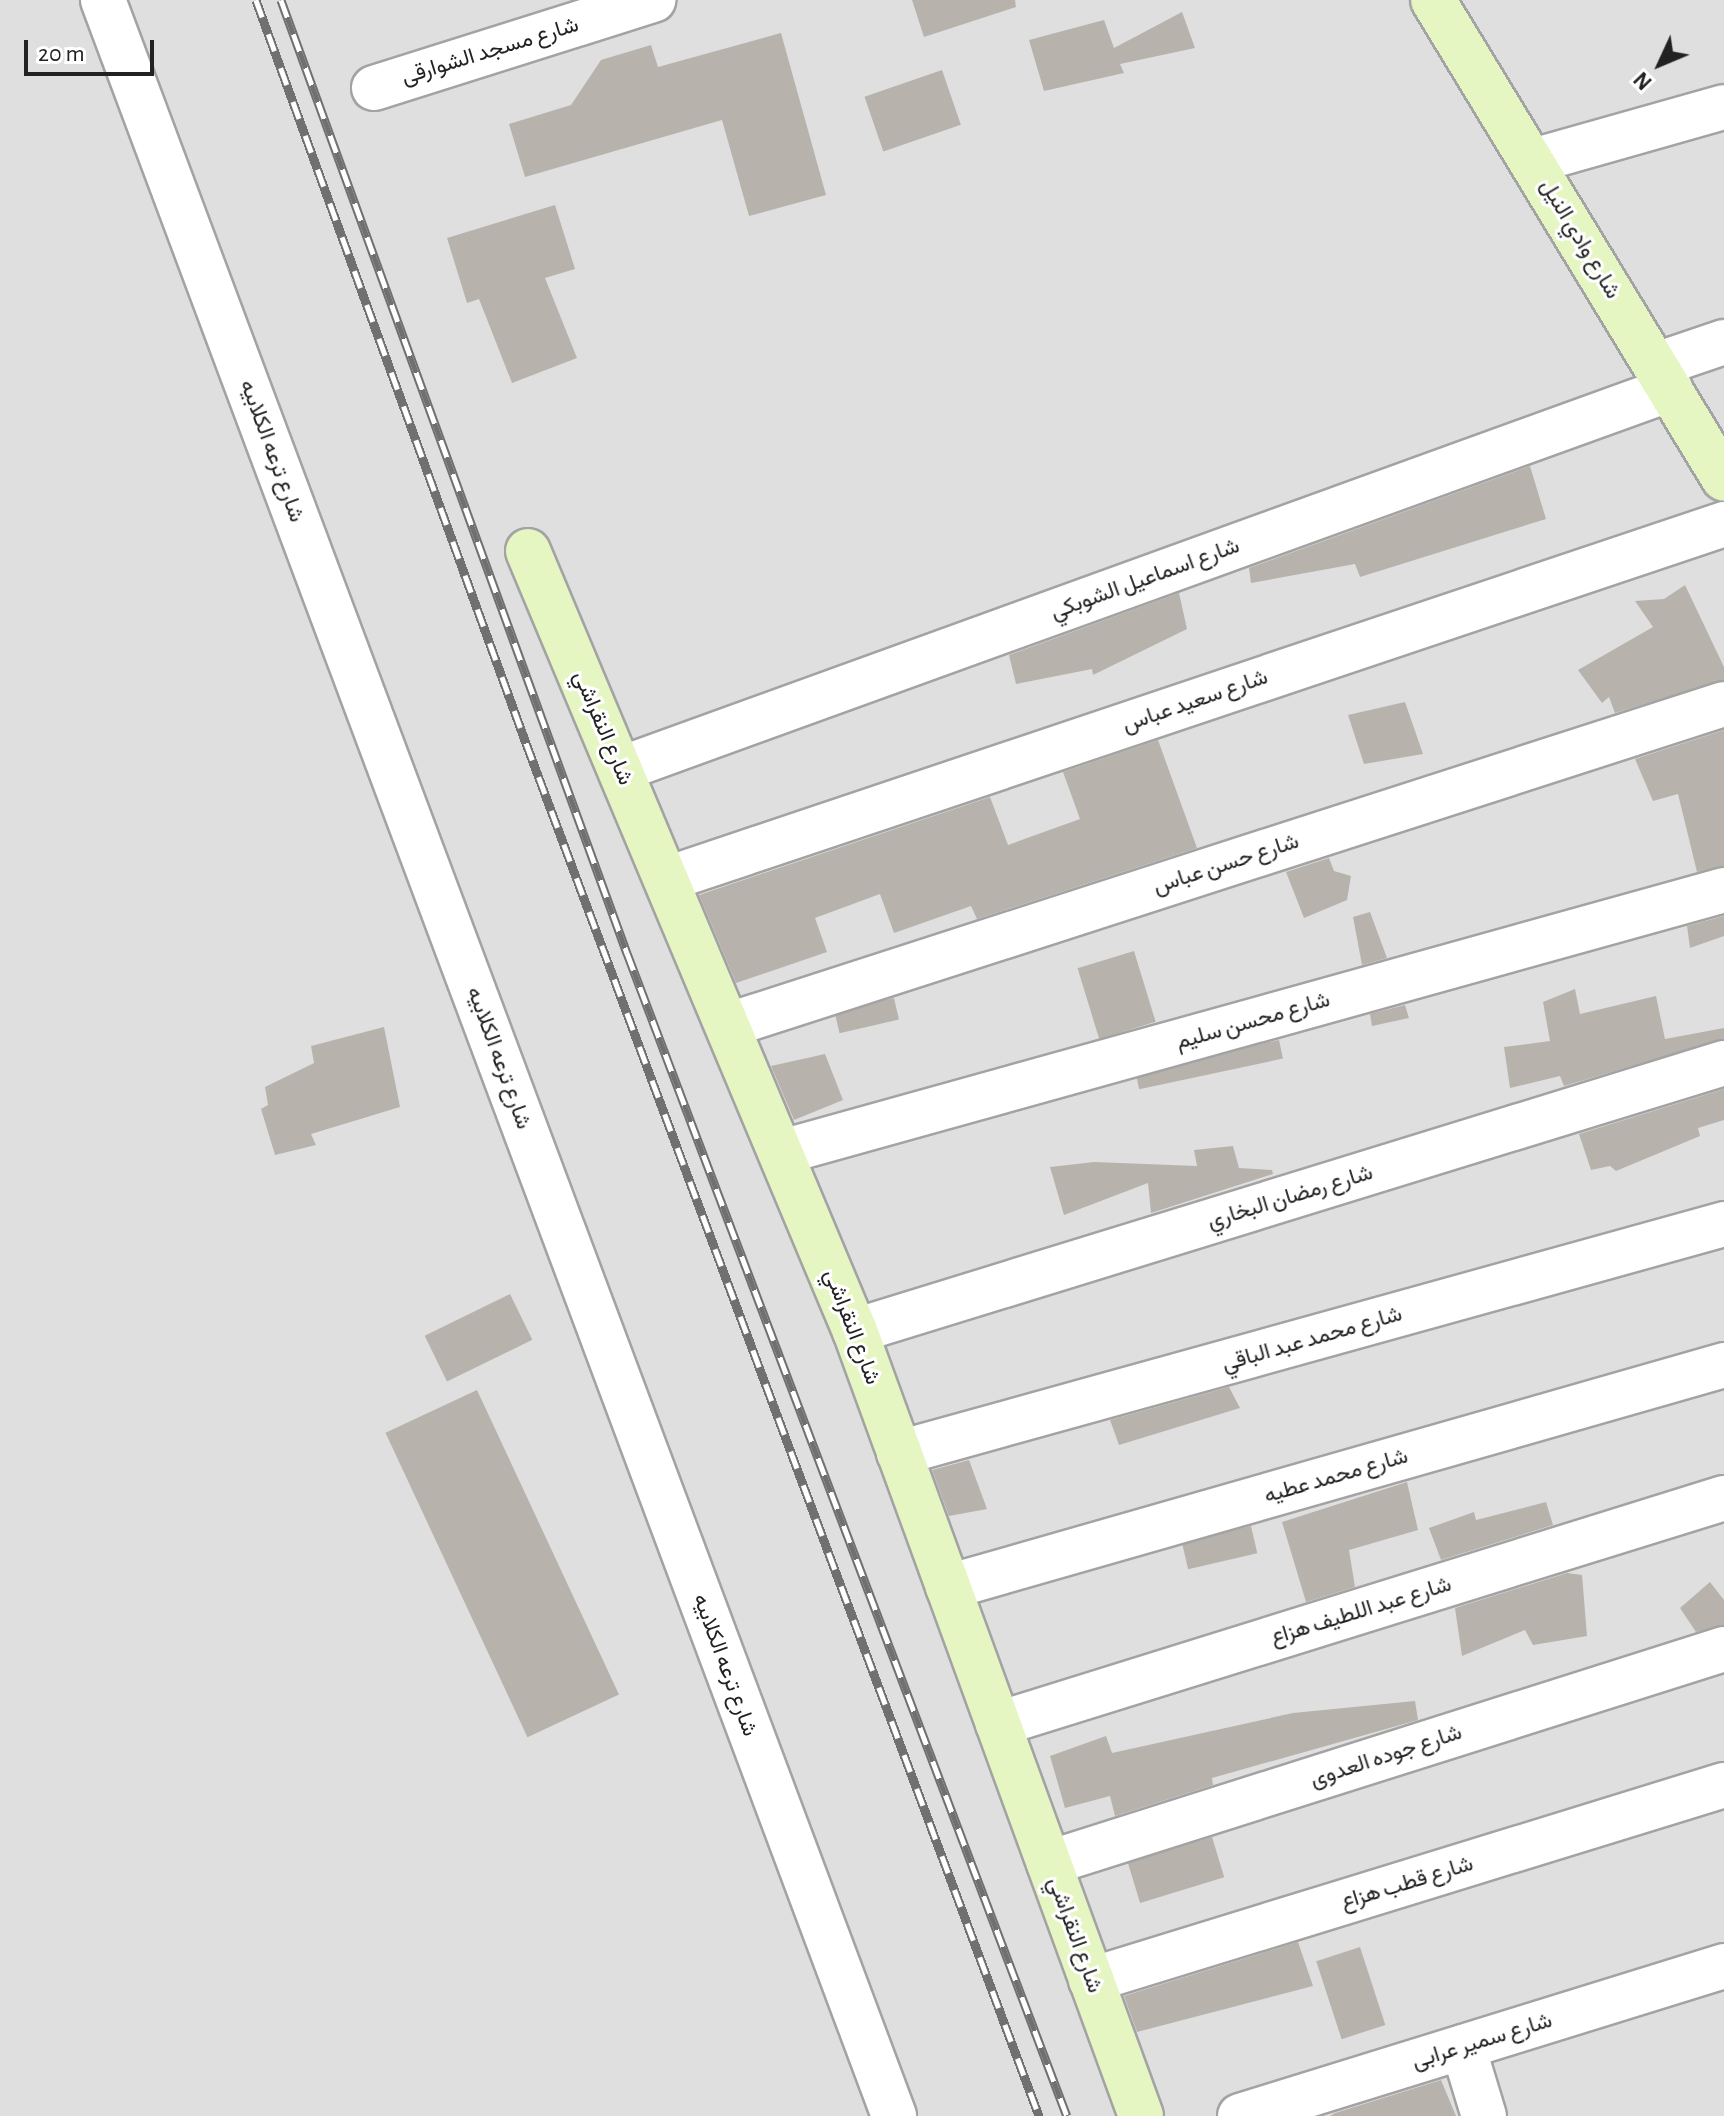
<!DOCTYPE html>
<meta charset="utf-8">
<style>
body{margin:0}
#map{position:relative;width:1724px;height:2116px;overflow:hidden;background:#f1f0e9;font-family:"Alegreya Sans",Vazirmatn,sans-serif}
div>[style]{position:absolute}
.residential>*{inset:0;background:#e0dfdf;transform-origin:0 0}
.building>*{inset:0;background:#b7b3ac;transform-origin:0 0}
.roads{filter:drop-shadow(2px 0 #a3a3a3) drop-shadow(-2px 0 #a3a3a3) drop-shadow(0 2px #a3a3a3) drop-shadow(0 -2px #a3a3a3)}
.street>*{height:44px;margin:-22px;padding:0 22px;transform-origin:22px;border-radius:22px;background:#fff}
.secondary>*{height:44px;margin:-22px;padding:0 22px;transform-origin:22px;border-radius:22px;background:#e6f6c2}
.rail>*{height:9px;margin-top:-4.5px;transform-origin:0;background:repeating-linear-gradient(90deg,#fff 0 18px,#707070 0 36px);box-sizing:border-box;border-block:2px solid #707070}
span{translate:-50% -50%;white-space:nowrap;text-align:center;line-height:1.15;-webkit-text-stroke:6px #fff;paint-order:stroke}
.street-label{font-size:22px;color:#222}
.north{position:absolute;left:1620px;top:24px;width:80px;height:80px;-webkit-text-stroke:6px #fff;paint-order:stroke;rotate:226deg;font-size:22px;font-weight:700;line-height:32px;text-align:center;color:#222}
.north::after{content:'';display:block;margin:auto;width:28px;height:36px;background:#222;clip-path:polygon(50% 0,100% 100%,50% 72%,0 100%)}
.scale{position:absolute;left:24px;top:40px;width:130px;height:36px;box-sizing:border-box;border:4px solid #222;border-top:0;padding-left:10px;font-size:24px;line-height:28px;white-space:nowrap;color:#222;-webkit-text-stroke:6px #fff;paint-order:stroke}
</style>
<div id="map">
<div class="residential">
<div style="left:0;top:0;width:1724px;height:2116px"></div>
</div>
<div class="building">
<div style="clip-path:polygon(912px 0,1015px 0,1016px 7px,924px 37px)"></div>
<div style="clip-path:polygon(1182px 12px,1195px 48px,1120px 64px,1124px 73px,1044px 91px,1029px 40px,1104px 20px,1114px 48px)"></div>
<div style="clip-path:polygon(781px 33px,826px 195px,749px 216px,722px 120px,525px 177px,509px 124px,571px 105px,601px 60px,651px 45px,658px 67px)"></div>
<div style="left:942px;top:70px;width:58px;height:82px;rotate:71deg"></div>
<div style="clip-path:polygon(555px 205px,575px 269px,545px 278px,577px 358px,512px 383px,479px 299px,467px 303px,447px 238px)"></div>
<div style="clip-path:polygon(1530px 466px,1546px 519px,1360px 577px,1355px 564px,1251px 583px,1249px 568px)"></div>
<div style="clip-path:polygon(1685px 585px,1724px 667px,1724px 680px,1615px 713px,1609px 697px,1602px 703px,1578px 670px,1653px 627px,1635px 601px,1664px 599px)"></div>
<div style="clip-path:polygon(1179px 593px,1187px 629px,1093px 675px,1092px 669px,1016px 684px,1009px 655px)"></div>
<div style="clip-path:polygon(1405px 702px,1423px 754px,1364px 764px,1348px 715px)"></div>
<div style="clip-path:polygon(1724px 730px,1724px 866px,1697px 872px,1678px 794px,1653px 801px,1635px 759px)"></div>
<div style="clip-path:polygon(1158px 740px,1197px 848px,977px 919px,971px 906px,894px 933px,880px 894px,815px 918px,827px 952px,736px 983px,699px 895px,990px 797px,1008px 845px,1080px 819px,1063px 772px)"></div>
<div style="clip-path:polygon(1329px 858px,1334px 871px,1351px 876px,1347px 900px,1304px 918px,1286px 872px)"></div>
<div style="clip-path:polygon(1370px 912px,1387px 958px,1362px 965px,1353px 917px)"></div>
<div style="clip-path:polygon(1724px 916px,1724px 936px,1690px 948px,1687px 926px)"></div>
<div style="left:1134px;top:951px;width:74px;height:59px;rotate:73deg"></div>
<div style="clip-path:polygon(1575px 989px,1580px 1014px,1656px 996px,1665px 1039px,1724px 1028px,1724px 1039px,1564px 1086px,1560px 1076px,1510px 1088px,1504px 1047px,1550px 1041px,1543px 1002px)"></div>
<div style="left:894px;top:998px;width:22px;height:61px;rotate:77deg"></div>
<div style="clip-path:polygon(1405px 1005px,1409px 1018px,1372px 1026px,1370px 1014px)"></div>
<div style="clip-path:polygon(384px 1027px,400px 1107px,311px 1134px,316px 1145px,275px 1155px,261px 1109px,268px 1105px,265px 1087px,314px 1063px,311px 1046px)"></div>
<div style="left:1279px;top:1040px;width:19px;height:147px;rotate:78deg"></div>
<div style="clip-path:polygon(825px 1054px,843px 1100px,794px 1120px,771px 1066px)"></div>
<div style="clip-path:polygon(1724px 1089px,1724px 1120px,1698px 1128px,1700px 1136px,1616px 1171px,1610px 1166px,1591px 1170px,1579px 1134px)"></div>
<div style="clip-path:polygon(1233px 1146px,1239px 1168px,1272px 1170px,1273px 1174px,1151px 1213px,1148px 1183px,1064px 1215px,1050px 1167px,1094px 1162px,1197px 1166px,1194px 1150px)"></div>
<div style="left:510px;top:1294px;width:51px;height:95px;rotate:64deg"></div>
<div style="clip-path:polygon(1229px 1387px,1240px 1408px,1119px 1445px,1110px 1420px)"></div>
<div style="left:477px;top:1390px;width:336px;height:101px;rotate:65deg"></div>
<div style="clip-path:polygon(969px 1460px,987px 1509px,949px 1516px,932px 1470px)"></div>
<div style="clip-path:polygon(1407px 1482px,1418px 1530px,1349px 1550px,1355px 1587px,1306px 1602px,1282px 1522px)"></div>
<div style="clip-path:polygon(1546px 1502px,1553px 1525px,1441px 1560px,1429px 1528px,1474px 1512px,1476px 1520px)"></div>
<div style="left:1251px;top:1526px;width:28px;height:71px;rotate:77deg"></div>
<div style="clip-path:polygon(1567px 1573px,1582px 1575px,1587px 1636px,1533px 1645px,1525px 1630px,1462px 1656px,1455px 1608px)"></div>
<div style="clip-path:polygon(1710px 1582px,1724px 1600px,1724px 1625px,1696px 1632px,1680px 1608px)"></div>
<div style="clip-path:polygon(1415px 1701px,1418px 1720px,1212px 1778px,1213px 1785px,1115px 1816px,1110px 1796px,1065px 1808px,1050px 1756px,1106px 1736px,1112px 1753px,1293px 1713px)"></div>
<div style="left:1212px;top:1837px;width:42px;height:88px;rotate:73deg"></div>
<div style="clip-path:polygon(1298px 1942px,1313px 1986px,1137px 2032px,1124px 1996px)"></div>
<div style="left:1360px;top:1947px;width:82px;height:46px;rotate:72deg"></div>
<div style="clip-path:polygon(1441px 2080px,1456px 2116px,1330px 2116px,1335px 2113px)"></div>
</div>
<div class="roads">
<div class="street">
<div style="left:103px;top:0;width:2259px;rotate:69.5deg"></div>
<div style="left:374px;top:88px;width:293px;rotate:-17.5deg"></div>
<div style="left:1533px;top:161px;width:198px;rotate:-15.8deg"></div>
<div style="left:1656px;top:365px;width:72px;rotate:-18.7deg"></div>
<div style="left:621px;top:769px;width:1116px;rotate:-19.91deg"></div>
<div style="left:667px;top:879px;width:1115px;rotate:-18.56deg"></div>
<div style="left:729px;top:1025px;width:1045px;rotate:-17.88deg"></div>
<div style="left:782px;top:1152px;width:978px;rotate:-15.54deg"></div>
<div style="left:855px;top:1331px;width:909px;rotate:-17.14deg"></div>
<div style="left:899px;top:1453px;width:856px;rotate:-15.51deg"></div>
<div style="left:948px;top:1587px;width:807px;rotate:-15.96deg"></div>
<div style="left:998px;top:1724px;width:760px;rotate:-17.29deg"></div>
<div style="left:1049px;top:1863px;width:708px;rotate:-17.59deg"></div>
<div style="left:1091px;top:1980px;width:662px;rotate:-17.12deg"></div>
<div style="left:1463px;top:2047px;width:72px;rotate:73.1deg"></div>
<div style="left:1240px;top:2116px;width:507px;rotate:-17.22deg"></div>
</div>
<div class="secondary">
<div style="left:1433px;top:0;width:560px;rotate:58.72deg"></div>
<div style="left:528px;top:551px;width:846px;rotate:67.26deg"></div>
<div style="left:855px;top:1331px;width:835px;rotate:69.98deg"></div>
</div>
</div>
<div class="rail">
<div style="left:256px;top:0;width:791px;rotate:70.03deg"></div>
<div style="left:526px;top:743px;width:1466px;rotate:69.51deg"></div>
<div style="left:281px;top:0;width:1014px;rotate:70.05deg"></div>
<div style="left:627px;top:953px;width:1243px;rotate:69.28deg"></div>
</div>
<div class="street-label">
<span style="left:490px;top:51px;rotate:-17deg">شارع مسجد الشوارقى</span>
<span style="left:1580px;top:239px;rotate:59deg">شارع وادي النيل</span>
<span style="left:272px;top:451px;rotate:70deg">شارع ترعه الكلابيه</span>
<span style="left:1145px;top:579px;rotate:-20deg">شارع اسماعيل الشوبكي</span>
<span style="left:1195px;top:701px;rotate:-19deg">شارع سعيد عباس</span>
<span style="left:603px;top:728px;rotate:67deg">شارع النقراشي</span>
<span style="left:1226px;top:864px;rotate:-18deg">شارع حسن عباس</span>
<span style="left:1253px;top:1021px;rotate:-16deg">شارع محسن سليم</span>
<span style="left:499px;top:1058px;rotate:70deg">شارع ترعه الكلابيه</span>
<span style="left:1290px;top:1197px;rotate:-17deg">شارع رمضان البخاري</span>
<span style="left:852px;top:1327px;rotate:69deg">شارع النقراشي</span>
<span style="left:1312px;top:1339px;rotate:-16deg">شارع محمد عبد الباقي</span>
<span style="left:1336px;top:1476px;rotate:-16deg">شارع محمد عطيه</span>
<span style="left:1361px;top:1611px;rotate:-17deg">شارع عبد اللطيف هزاع</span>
<span style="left:725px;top:1665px;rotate:70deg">شارع ترعه الكلابيه</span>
<span style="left:1386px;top:1756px;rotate:-18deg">شارع جوده العدوى</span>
<span style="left:1407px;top:1883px;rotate:-17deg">شارع قطب هزاع</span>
<span style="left:1075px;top:1935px;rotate:70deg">شارع النقراشي</span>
<span style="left:1482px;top:2041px;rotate:-17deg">شارع سمير عرابى</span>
</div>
<div class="north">N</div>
<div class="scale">20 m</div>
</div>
